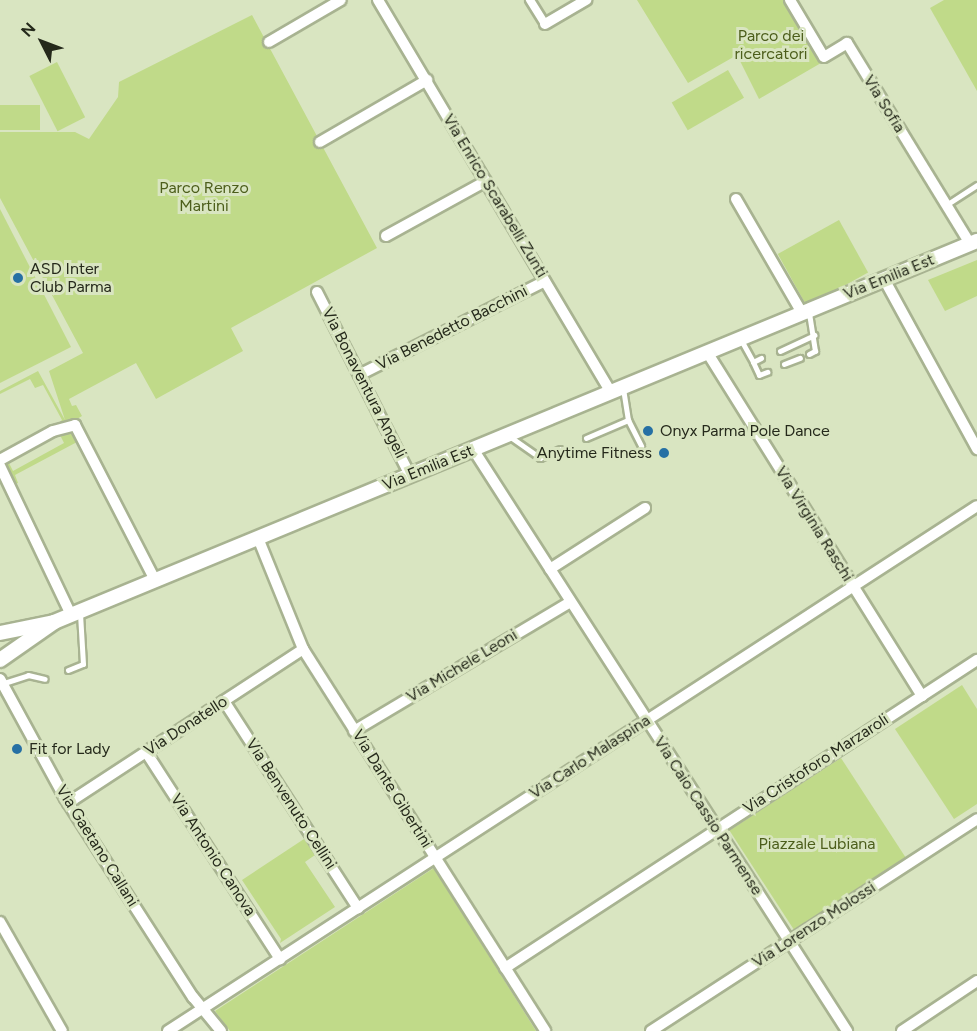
<!DOCTYPE html>
<style>
body{margin:0}
#map{position:relative;width:977px;height:1031px;overflow:hidden;background:#d9e5c1;font-family:Figtree,sans-serif}
div>[style]{position:absolute}
.green>*{inset:0;background:#c0da89;transform-origin:0 0}
.roads{filter:drop-shadow(2px 0 #a8b391) drop-shadow(-2px 0 #a8b391) drop-shadow(0 2px #a8b391) drop-shadow(0 -2px #a8b391)}
.service>*{height:5px;margin:-2.5px;padding:0 2.5px;transform-origin:2.5px;border-radius:2.5px;background:#fff}
.pedestrian>*{height:8px;margin:-4px;padding:0 4px;transform-origin:4px;border-radius:4px;background:#fff}
.minor>*{height:10px;margin:-5px;padding:0 5px;transform-origin:5px;border-radius:5px;background:#fff}
.secondary>*{height:14px;margin:-7px;padding:0 7px;transform-origin:7px;border-radius:7px;background:#fff}
.dots>*{width:16px;height:16px;translate:-50% -50%;box-sizing:border-box;border:3px solid #d9e5c1;border-radius:50%}
span{translate:-50% -50%;white-space:nowrap;text-align:center;line-height:1.15;-webkit-text-stroke:6px #d9e5c1;paint-order:stroke}
.park-label{font-size:16px;color:#4c5e1b}
.street-label{font-size:16px;color:#25291b}
.poi-label{font-size:16px;color:#25291b}
.left{translate:0 -50%;text-align:left}
.right{translate:-100% -50%;text-align:right}
.north{position:absolute;left:12px;top:12px;width:60px;height:60px;-webkit-text-stroke:4px #d9e5c1;paint-order:stroke;rotate:312deg;font-size:16px;font-weight:700;line-height:24px;text-align:center;color:#25291b}
.north::after{content:'';display:block;margin:auto;width:21px;height:27px;background:#25291b;clip-path:polygon(50% 0,100% 100%,50% 72%,0 100%)}
</style>
<div id="map">
<div class="green">
<div style="clip-path:polygon(637px 0,784px 0,821px 63px,759px 99px,737px 55px,688px 83px)"></div>
<div style="clip-path:polygon(944px 0,977px 0,977px 91px,930px 8px)"></div>
<div style="clip-path:polygon(252px 15px,377px 248px,231px 328px,243px 351px,156px 399px,136px 363px,69px 399px,72px 406px,76px 405px,82px 416px,65px 426px,55px 426px,62px 420px,43px 385px,35px 388px,30px 379px,0 394px,0 391px,38px 371px,65px 420px,49px 371px,83px 353px,0 198px,0 132px,75px 132px,89px 139px,118px 97px,119px 82px)"></div>
<div style="left:57px;top:62px;width:62px;height:31px;rotate:63deg"></div>
<div style="left:728px;top:70px;width:32px;height:65px;rotate:60deg"></div>
<div style="left:40px;top:105px;width:25px;height:40px;rotate:90deg"></div>
<div style="clip-path:polygon(0 209px,71px 347px,0 383px)"></div>
<div style="left:839px;top:220px;width:60px;height:70px;rotate:61deg"></div>
<div style="clip-path:polygon(977px 260px,977px 296px,945px 311px,928px 280px)"></div>
<div style="clip-path:polygon(72px 433px,77px 442px,15px 475px,18px 483px,16px 484px,7px 465px,9px 463px,13px 471px,64px 443px,60px 435px)"></div>
<div style="clip-path:polygon(962px 685px,977px 709px,977px 804px,954px 819px,895px 729px)"></div>
<div style="left:841px;top:758px;width:119px;height:133px;rotate:57deg"></div>
<div style="clip-path:polygon(304px 839px,315px 855px,305px 862px,335px 907px,280px 943px,281px 939px,242px 880px)"></div>
<div style="clip-path:polygon(434px 868px,536px 1031px,230px 1031px,215px 1011px)"></div>
</div>
<div class="roads">
<div class="service">
<div style="left:946px;top:205px;width:37px;rotate:-33deg"></div>
<div style="left:741px;top:340px;width:25px;rotate:61deg"></div>
<div style="left:753px;top:362px;width:9px;rotate:-27deg"></div>
<div style="left:780px;top:351px;width:38px;rotate:-25deg"></div>
<div style="left:809px;top:354px;width:7px;rotate:-27deg"></div>
<div style="left:815px;top:351px;width:39px;rotate:-99deg"></div>
<div style="left:753px;top:362px;width:14px;rotate:65deg"></div>
<div style="left:759px;top:375px;width:9px;rotate:-21deg"></div>
<div style="left:784px;top:364px;width:17px;rotate:-21deg"></div>
<div style="left:628px;top:420px;width:29px;rotate:63deg"></div>
<div style="left:509px;top:436px;width:38px;rotate:35deg"></div>
<div style="left:540px;top:458px;width:22px;rotate:-24deg"></div>
<div style="left:586px;top:438px;width:46px;rotate:-23.2deg"></div>
<div style="left:628px;top:420px;width:33px;rotate:-99deg"></div>
<div style="left:68px;top:670px;width:16px;rotate:-22deg"></div>
<div style="left:83px;top:664px;width:51px;rotate:-93.4deg"></div>
<div style="left:4px;top:683px;width:25px;rotate:-18deg"></div>
<div style="left:28px;top:675px;width:17px;rotate:13deg"></div>
</div>
<div class="pedestrian">
<div style="left:530px;top:0;width:28px;rotate:58deg"></div>
</div>
<div class="minor">
<div style="left:378px;top:0;width:456px;rotate:59.3deg"></div>
<div style="left:790px;top:0;width:66px;rotate:59.2deg"></div>
<div style="left:824px;top:57px;width:27px;rotate:-31deg"></div>
<div style="left:847px;top:43px;width:236px;rotate:58.5deg"></div>
<div style="left:545px;top:24px;width:48px;rotate:-30.3deg"></div>
<div style="left:269px;top:42px;width:83px;rotate:-30.3deg"></div>
<div style="left:320px;top:142px;width:124px;rotate:-30.1deg"></div>
<div style="left:736px;top:199px;width:132px;rotate:59.9deg"></div>
<div style="left:386px;top:236px;width:114px;rotate:-28.8deg"></div>
<div style="left:884px;top:279px;width:194px;rotate:61.3deg"></div>
<div style="left:317px;top:292px;width:205px;rotate:63.1deg"></div>
<div style="left:707px;top:352px;width:406px;rotate:58deg"></div>
<div style="left:359px;top:375px;width:208px;rotate:-26.8deg"></div>
<div style="left:473px;top:449px;width:692px;rotate:57.27deg"></div>
<div style="left:0;top:460px;width:60px;rotate:-28.7deg"></div>
<div style="left:53px;top:431px;width:23px;rotate:-15deg"></div>
<div style="left:75px;top:425px;width:174px;rotate:62.7deg"></div>
<div style="left:0;top:466px;width:165px;rotate:64.5deg"></div>
<div style="left:258px;top:538px;width:120px;rotate:67.9deg"></div>
<div style="left:303px;top:649px;width:452px;rotate:57.6deg"></div>
<div style="left:550px;top:569px;width:113px;rotate:-32.7deg"></div>
<div style="left:0;top:679px;width:136px;rotate:61.4deg"></div>
<div style="left:65px;top:798px;width:237px;rotate:57.3deg"></div>
<div style="left:193px;top:997px;width:44px;rotate:50.5deg"></div>
<div style="left:224px;top:701px;width:247px;rotate:57.1deg"></div>
<div style="left:354px;top:731px;width:252px;rotate:-30.8deg"></div>
<div style="left:146px;top:752px;width:247px;rotate:57.1deg"></div>
<div style="left:68px;top:803px;width:281px;rotate:-33.2deg"></div>
<div style="left:0;top:922px;width:125px;rotate:60.4deg"></div>
<div style="left:505px;top:968px;width:564px;rotate:-33.13deg"></div>
<div style="left:168px;top:1031px;width:964px;rotate:-32.98deg"></div>
<div style="left:651px;top:1031px;width:389px;rotate:-33deg"></div>
<div style="left:902px;top:1031px;width:90px;rotate:-33.7deg"></div>
</div>
<div class="secondary">
<div style="left:0;top:633px;width:55px;rotate:-11.5deg"></div>
<div style="left:54px;top:622px;width:999px;rotate:-22.43deg"></div>
<div style="left:0;top:660px;width:65px;rotate:-34.9deg"></div>
</div>
</div>
<div class="dots">
<div style="left:18px;top:278px;background:#2670a4"></div>
<div style="left:648px;top:431px;background:#2670a4"></div>
<div style="left:664px;top:453px;background:#2670a4"></div>
<div style="left:17px;top:749px;background:#2670a4"></div>
</div>
<div class="park-label">
<span style="left:771px;top:45px">Parco dei<br>ricercatori</span>
<span style="left:204px;top:197px">Parco Renzo<br>Martini</span>
<span style="left:817px;top:844px">Piazzale Lubiana</span>
</div>
<div class="street-label">
<span style="left:884px;top:104px;rotate:58deg">Via Sofia</span>
<span style="left:495px;top:196px;rotate:59deg">Via Enrico Scarabelli Zunti</span>
<span style="left:889px;top:277px;rotate:-22deg">Via Emilia Est</span>
<span style="left:452px;top:328px;rotate:-27deg">Via Benedetto Bacchini</span>
<span style="left:364px;top:383px;rotate:63deg">Via Bonaventura Angeli</span>
<span style="left:428px;top:468px;rotate:-22deg">Via Emilia Est</span>
<span style="left:814px;top:524px;rotate:58deg">Via Virginia Raschi</span>
<span style="left:462px;top:666px;rotate:-31deg">Via Michele Leoni</span>
<span style="left:186px;top:726px;rotate:-33deg">Via Donatello</span>
<span style="left:590px;top:757px;rotate:-33deg">Via Carlo Malaspina</span>
<span style="left:816px;top:764px;rotate:-33deg">Via Cristoforo Marzaroli</span>
<span style="left:392px;top:789px;rotate:58deg">Via Dante Gibertini</span>
<span style="left:291px;top:804px;rotate:57deg">Via Benvenuto Cellini</span>
<span style="left:708px;top:816px;rotate:57deg">Via Caio Cassio Parmense</span>
<span style="left:97px;top:846px;rotate:58deg">Via Gaetano Callani</span>
<span style="left:213px;top:855px;rotate:57deg">Via Antonio Canova</span>
<span style="left:814px;top:925px;rotate:-33deg">Via Lorenzo Molossi</span>
</div>
<div class="poi-label">
<span class="left" style="left:30px;top:278px">ASD Inter<br>Club Parma</span>
<span class="left" style="left:660px;top:431px">Onyx Parma Pole Dance</span>
<span class="right" style="left:652px;top:453px">Anytime Fitness</span>
<span class="left" style="left:29px;top:749px">Fit for Lady</span>
</div>
<div class="north">N</div>
</div>
